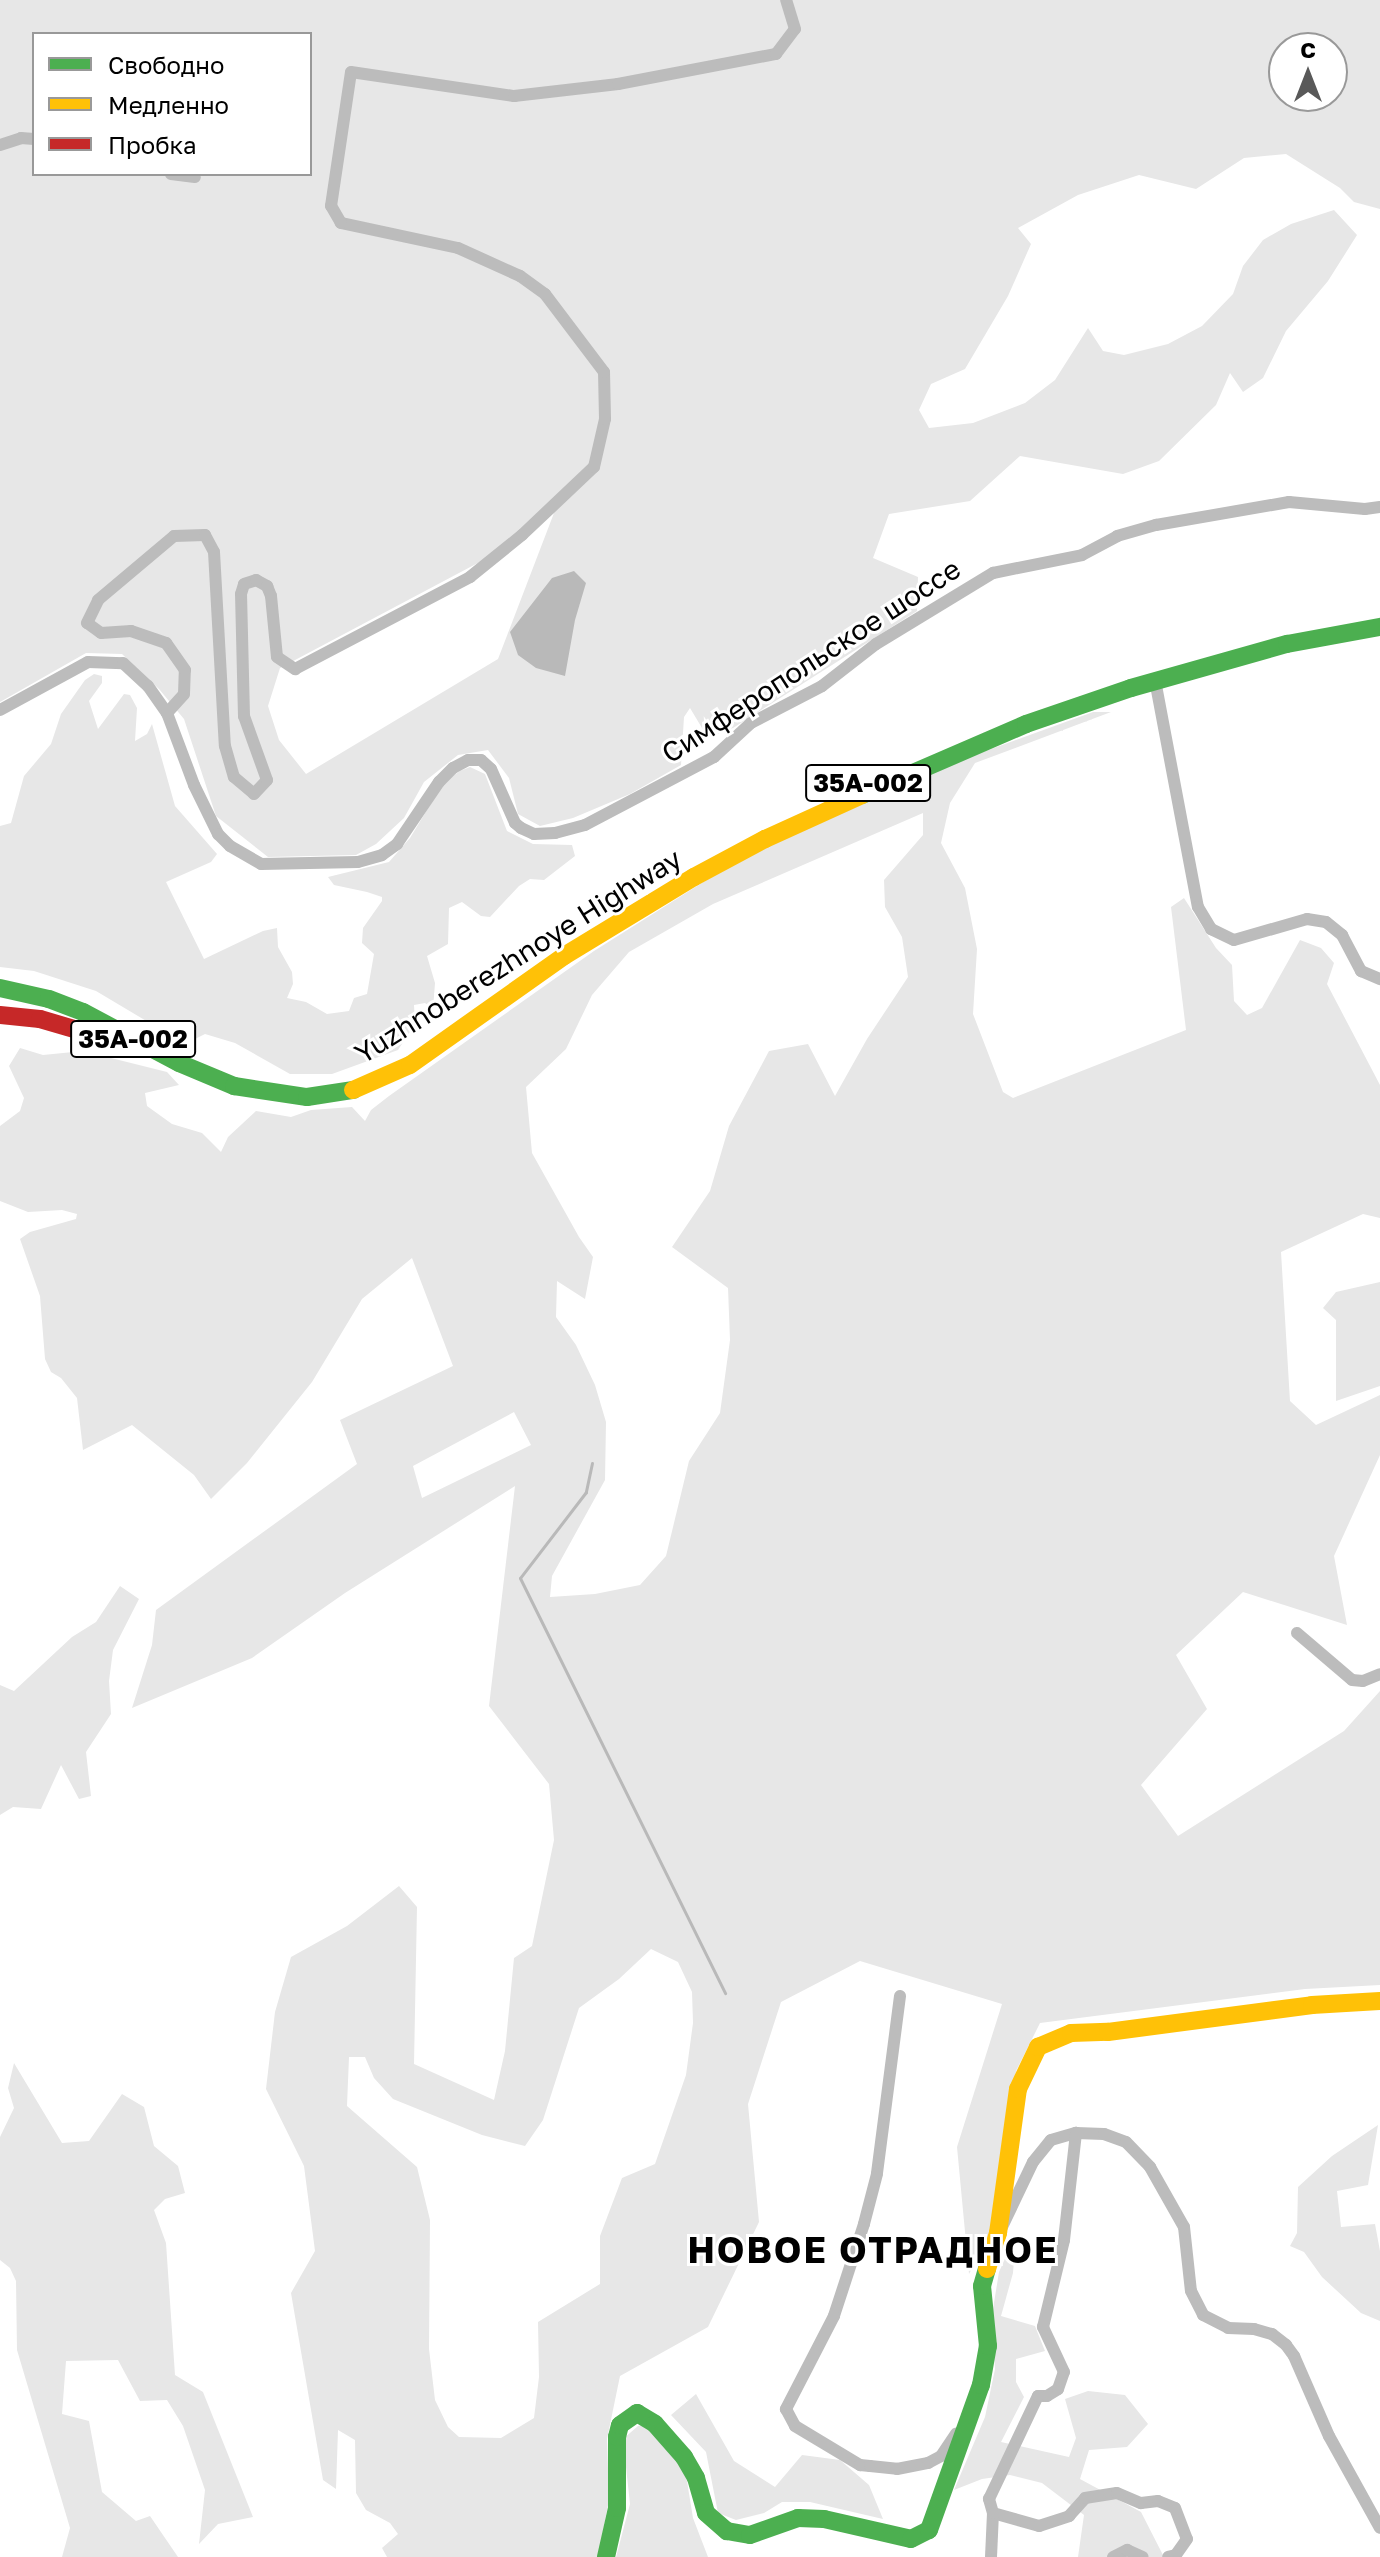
<!DOCTYPE html>
<meta charset="utf-8">
<style>
body{margin:0}
#map{position:relative;width:1380px;height:2557px;overflow:hidden;background:#fff;font-family:"Golos Text",sans-serif}
div>[style]{position:absolute}
.green>*{inset:0;background:#e7e7e7}
.water>*{inset:0;background:#b9b9b9}
.stream>*{height:3px;margin:-1.5px;padding:0 1.5px;transform-origin:1.5px;border-radius:1.5px;background:#b9b9b9}
.street>*{height:12px;margin:-6px;padding:0 6px;transform-origin:6px;border-radius:6px;background:#bcbcbc}
.fast>*{height:18px;margin:-9px;padding:0 9px;transform-origin:9px;border-radius:9px;background:#4caf50}
.slow>*{height:18px;margin:-9px;padding:0 9px;transform-origin:9px;border-radius:9px;background:#ffc107}
.jam>*{height:18px;margin:-9px;padding:0 9px;transform-origin:9px;border-radius:9px;background:#c62828}
span{translate:-50% -50%;white-space:nowrap;text-align:center;line-height:1.15;-webkit-text-stroke:6px #fff;paint-order:stroke}
.shield-label span{padding:2px 6px;background:#fff;border:2px solid;border-radius:6px;-webkit-text-stroke-width:0}
.shield-label{font-size:26px;color:#000;font-weight:700}
.street-label{font-size:28px;color:#000}
.district-label{font-size:36px;color:#000;font-weight:700;letter-spacing:2px}
.legend{position:absolute;left:32px;top:32px;width:280px;height:144px;box-sizing:border-box;background:#fff;border:2px solid #999;margin:0;padding:10px 14px;list-style:none;font-size:24px;color:#000}
.legend li{display:flex;align-items:center;gap:16px;height:40px}
.legend b{width:40px;border:2px solid #999}
.north{position:absolute;left:1268px;top:32px;width:80px;height:80px;box-sizing:border-box;background:#fff;border:2px solid #999;border-radius:50%;rotate:0deg;font-size:22px;font-weight:700;line-height:32px;text-align:center;color:#000}
.north::after{content:'';display:block;margin:auto;width:28px;height:36px;background:#595959;clip-path:polygon(50% 0,100% 100%,50% 72%,0 100%)}
</style>
<div id="map">
<div class="green">
<div style="clip-path:polygon(evenodd,0 0,1380px 0,1380px 209px,1354px 202px,1340px 188px,1286px 154px,1244px 158px,1196px 189px,1139px 175px,1078px 195px,1018px 228px,1031px 244px,1008px 296px,965px 369px,931px 384px,919px 410px,929px 428px,973px 423px,1025px 403px,1055px 380px,1088px 328px,1103px 351px,1124px 355px,1168px 344px,1202px 326px,1233px 294px,1243px 266px,1263px 240px,1291px 224px,1334px 210px,1357px 235px,1328px 281px,1286px 331px,1263px 378px,1243px 392px,1230px 373px,1216px 405px,1159px 461px,1123px 474px,1020px 456px,970px 501px,889px 514px,873px 558px,918px 577px,917px 611px,733px 728px,708px 738px,690px 708px,684px 717px,681px 765px,630px 794px,573px 818px,540px 826px,518px 814px,509px 778px,488px 750px,458px 755px,424px 782px,404px 818px,376px 844px,356px 855px,268px 857px,216px 816px,184px 719px,159px 689px,122px 654px,86px 653px,0 702px,0 0,34px 34px,310px 34px,310px 174px,34px 174px,34px 34px,0 0,1284px 48px,1332px 48px,1332px 96px,1284px 96px,1284px 48px,0 0,554px 513px,498px 659px,306px 774px,279px 740px,268px 706px,280px 668px,491px 556px,554px 513px)"></div>
<div style="clip-path:polygon(94px 674px,102px 676px,102px 683px,89px 701px,98px 729px,124px 694px,130px 695px,137px 708px,135px 741px,147px 734px,152px 724px,175px 806px,217px 854px,211px 862px,166px 882px,204px 959px,263px 931px,277px 928px,278px 947px,292px 972px,293px 984px,287px 998px,306px 1002px,327px 1014px,349px 1011px,354px 998px,367px 994px,374px 954px,362px 943px,363px 928px,382px 901px,382px 897px,367px 892px,334px 885px,328px 877px,389px 862px,410px 838px,444px 782px,460px 771px,470px 767px,485px 774px,507px 831px,533px 844px,572px 845px,575px 856px,544px 880px,530px 879px,519px 886px,490px 917px,481px 916px,462px 902px,449px 908px,448px 944px,427px 956px,435px 983px,433px 1009px,425px 1003px,414px 1005px,415px 1024px,398px 1050px,332px 1074px,290px 1074px,235px 1043px,205px 1034px,185px 1044px,96px 991px,34px 971px,0 967px,0 826px,11px 823px,24px 776px,51px 744px,61px 714px,85px 680px)"></div>
<div style="clip-path:polygon(evenodd,1093px 712px,1111px 712px,975px 763px,950px 803px,941px 843px,965px 888px,977px 949px,973px 1014px,1003px 1092px,1013px 1098px,1186px 1030px,1171px 907px,1184px 898px,1216px 948px,1232px 965px,1234px 1001px,1247px 1015px,1262px 1008px,1300px 940px,1321px 948px,1334px 963px,1327px 984px,1380px 1085px,1380px 1218px,1363px 1214px,1281px 1252px,1290px 1401px,1316px 1425px,1380px 1395px,1380px 1455px,1334px 1556px,1347px 1625px,1243px 1592px,1176px 1655px,1207px 1709px,1141px 1785px,1178px 1836px,1344px 1731px,1380px 1691px,1380px 1985px,1305px 1989px,1040px 2023px,1016px 2071px,997px 2221px,969px 2274px,957px 2147px,1002px 2004px,860px 1961px,781px 2002px,748px 2104px,759px 2222px,708px 2327px,620px 2376px,607px 2439px,609px 2500px,598px 2557px,387px 2557px,382px 2548px,398px 2534px,390px 2523px,366px 2510px,356px 2493px,355px 2440px,338px 2430px,336px 2489px,323px 2480px,291px 2293px,315px 2251px,304px 2166px,266px 2089px,275px 2012px,291px 1957px,347px 1926px,399px 1886px,417px 1907px,414px 2064px,494px 2100px,505px 2051px,514px 1958px,532px 1946px,554px 1840px,549px 1784px,489px 1706px,515px 1486px,345px 1593px,252px 1658px,132px 1708px,152px 1645px,156px 1610px,357px 1464px,340px 1420px,453px 1366px,412px 1258px,362px 1299px,312px 1382px,247px 1463px,211px 1499px,194px 1475px,132px 1425px,83px 1450px,77px 1398px,61px 1378px,51px 1372px,45px 1359px,40px 1296px,20px 1239px,30px 1232px,76px 1219px,77px 1214px,62px 1210px,28px 1212px,0 1201px,0 1126px,20px 1111px,24px 1098px,9px 1066px,20px 1048px,43px 1055px,83px 1051px,167px 1072px,179px 1085px,145px 1093px,147px 1106px,172px 1124px,202px 1133px,221px 1152px,228px 1137px,256px 1111px,291px 1117px,311px 1110px,352px 1107px,365px 1121px,371px 1110px,389px 1096px,594px 951px,743px 857px,969px 757px,1093px 712px,923px 813px,923px 835px,884px 880px,885px 907px,902px 937px,908px 977px,867px 1039px,835px 1096px,808px 1044px,769px 1051px,729px 1126px,710px 1191px,672px 1247px,728px 1288px,730px 1340px,720px 1413px,689px 1461px,666px 1556px,640px 1585px,595px 1594px,550px 1597px,552px 1576px,605px 1480px,606px 1422px,595px 1385px,576px 1345px,556px 1317px,557px 1281px,585px 1299px,593px 1257px,579px 1237px,532px 1153px,526px 1087px,566px 1049px,592px 995px,629px 952px,713px 904px,923px 813px,1093px 712px,514px 1412px,531px 1445px,422px 1498px,413px 1466px,514px 1412px,1093px 712px,651px 1949px,678px 1962px,692px 1992px,693px 2023px,686px 2075px,655px 2164px,622px 2178px,600px 2236px,600px 2284px,538px 2322px,539px 2377px,534px 2418px,501px 2438px,459px 2437px,448px 2427px,435px 2400px,429px 2349px,430px 2220px,417px 2167px,347px 2106px,349px 2057px,365px 2057px,374px 2078px,393px 2099px,482px 2135px,525px 2146px,543px 2120px,579px 2008px,619px 1979px,651px 1949px)"></div>
<div style="clip-path:polygon(1380px 1282px,1380px 1386px,1336px 1401px,1336px 1320px,1323px 1308px,1336px 1292px)"></div>
<div style="clip-path:polygon(120px 1586px,139px 1599px,113px 1650px,109px 1681px,111px 1714px,86px 1752px,91px 1796px,79px 1799px,61px 1765px,41px 1809px,13px 1807px,0 1815px,0 1685px,14px 1691px,72px 1637px,96px 1622px)"></div>
<div style="clip-path:polygon(14px 2063px,62px 2143px,89px 2141px,122px 2094px,144px 2107px,154px 2146px,178px 2166px,185px 2193px,165px 2199px,154px 2210px,166px 2243px,175px 2375px,203px 2392px,253px 2517px,218px 2524px,199px 2544px,205px 2490px,183px 2426px,167px 2400px,140px 2401px,118px 2360px,66px 2361px,62px 2414px,89px 2421px,102px 2492px,136px 2521px,150px 2516px,178px 2557px,62px 2557px,70px 2528px,17px 2350px,16px 2281px,10px 2268px,0 2260px,0 2137px,14px 2108px,8px 2088px)"></div>
<div style="clip-path:polygon(1378px 2125px,1368px 2185px,1337px 2191px,1341px 2227px,1375px 2224px,1380px 2251px,1380px 2321px,1361px 2313px,1322px 2277px,1304px 2252px,1290px 2246px,1297px 2233px,1298px 2187px,1332px 2156px)"></div>
<div style="clip-path:polygon(1016px 2234px,1013px 2273px,1001px 2316px,1035px 2326px,1045px 2351px,1016px 2359px,1016px 2382px,1024px 2397px,1001px 2442px,1069px 2457px,1076px 2438px,1065px 2399px,1088px 2391px,1125px 2395px,1148px 2424px,1127px 2447px,1089px 2450px,1080px 2479px,1141px 2512px,1164px 2557px,1078px 2557px,1084px 2515px,1042px 2483px,1010px 2475px,982px 2479px,954px 2490px,985px 2417px,995px 2369px,992px 2315px,999px 2272px)"></div>
<div style="clip-path:polygon(696px 2394px,734px 2461px,775px 2487px,802px 2455px,840px 2460px,869px 2485px,883px 2519px,810px 2502px,782px 2502px,764px 2513px,736px 2520px,718px 2513px,706px 2452px,671px 2415px)"></div>
<div style="clip-path:polygon(646px 2424px,685px 2469px,693px 2518px,708px 2557px,616px 2557px,630px 2504px,623px 2439px,638px 2426px)"></div>
</div>
<div class="water">
<div style="clip-path:polygon(574px 571px,586px 583px,575px 620px,565px 676px,536px 668px,518px 655px,510px 632px,552px 578px)"></div>
</div>
<div class="stream">
<div style="left:592px;top:1463px;width:30px;rotate:102deg"></div>
<div style="left:586px;top:1492px;width:108px;rotate:127.5deg"></div>
<div style="left:520px;top:1578px;width:463px;rotate:63.7deg"></div>
</div>
<div class="street">
<div style="left:0;top:145px;width:22px;rotate:-18deg"></div>
<div style="left:21px;top:138px;width:13px;rotate:4deg"></div>
<div style="left:171px;top:174px;width:24px;rotate:7deg"></div>
<div style="left:1155px;top:680px;width:231px;rotate:79.3deg"></div>
<div style="left:1198px;top:907px;width:26px;rotate:59deg"></div>
<div style="left:1211px;top:929px;width:25px;rotate:26deg"></div>
<div style="left:1234px;top:940px;width:76px;rotate:-16deg"></div>
<div style="left:1307px;top:919px;width:19px;rotate:9deg"></div>
<div style="left:1326px;top:922px;width:21px;rotate:39deg"></div>
<div style="left:1342px;top:935px;width:41px;rotate:62.2deg"></div>
<div style="left:1361px;top:971px;width:21px;rotate:23deg"></div>
<div style="left:0;top:710px;width:100px;rotate:-28.6deg"></div>
<div style="left:88px;top:662px;width:35px;rotate:2deg"></div>
<div style="left:123px;top:663px;width:34px;rotate:43deg"></div>
<div style="left:148px;top:686px;width:33px;rotate:55deg"></div>
<div style="left:167px;top:713px;width:77px;rotate:69.4deg"></div>
<div style="left:194px;top:785px;width:55px;rotate:63.9deg"></div>
<div style="left:218px;top:834px;width:17px;rotate:45deg"></div>
<div style="left:230px;top:846px;width:36px;rotate:30deg"></div>
<div style="left:261px;top:864px;width:97px;rotate:-1.2deg"></div>
<div style="left:358px;top:862px;width:25px;rotate:-16deg"></div>
<div style="left:382px;top:855px;width:19px;rotate:-36deg"></div>
<div style="left:397px;top:844px;width:75px;rotate:-55.9deg"></div>
<div style="left:439px;top:782px;width:20px;rotate:-45deg"></div>
<div style="left:453px;top:768px;width:17px;rotate:-28deg"></div>
<div style="left:468px;top:760px;width:13px"></div>
<div style="left:481px;top:760px;width:13px;rotate:42deg"></div>
<div style="left:491px;top:769px;width:59px;rotate:66deg"></div>
<div style="left:515px;top:823px;width:8px;rotate:40deg"></div>
<div style="left:521px;top:828px;width:14px;rotate:25deg"></div>
<div style="left:534px;top:834px;width:21px;rotate:-3deg"></div>
<div style="left:555px;top:833px;width:31px;rotate:-15deg"></div>
<div style="left:585px;top:825px;width:146px;rotate:-27.8deg"></div>
<div style="left:714px;top:757px;width:50px;rotate:-42.6deg"></div>
<div style="left:751px;top:723px;width:80px;rotate:-27.5deg"></div>
<div style="left:822px;top:686px;width:68px;rotate:-37.9deg"></div>
<div style="left:876px;top:644px;width:137px;rotate:-31.3deg"></div>
<div style="left:993px;top:573px;width:91px;rotate:-11.4deg"></div>
<div style="left:1082px;top:555px;width:40px;rotate:-28deg"></div>
<div style="left:1117px;top:536px;width:41px;rotate:-15.8deg"></div>
<div style="left:1156px;top:525px;width:135px;rotate:-9.8deg"></div>
<div style="left:1289px;top:502px;width:76px;rotate:5.3deg"></div>
<div style="left:1365px;top:509px;width:15px;rotate:-8deg"></div>
<div style="left:167px;top:713px;width:25px;rotate:-48deg"></div>
<div style="left:184px;top:694px;width:24px;rotate:-88deg"></div>
<div style="left:185px;top:670px;width:33px;rotate:-125deg"></div>
<div style="left:166px;top:643px;width:37px;rotate:-161deg"></div>
<div style="left:131px;top:631px;width:30px;rotate:176deg"></div>
<div style="left:101px;top:633px;width:17px;rotate:-144deg"></div>
<div style="left:87px;top:623px;width:25px;rotate:-64deg"></div>
<div style="left:98px;top:600px;width:99px;rotate:-40.1deg"></div>
<div style="left:174px;top:536px;width:31px;rotate:-2deg"></div>
<div style="left:205px;top:535px;width:19px;rotate:62deg"></div>
<div style="left:214px;top:552px;width:194px;rotate:86.8deg"></div>
<div style="left:225px;top:746px;width:32px;rotate:74deg"></div>
<div style="left:234px;top:777px;width:26px;rotate:40deg"></div>
<div style="left:254px;top:794px;width:19px;rotate:-47deg"></div>
<div style="left:267px;top:780px;width:68px;rotate:-109.8deg"></div>
<div style="left:244px;top:716px;width:122px;rotate:-91.4deg"></div>
<div style="left:241px;top:594px;width:10px;rotate:-73deg"></div>
<div style="left:244px;top:584px;width:13px;rotate:-18deg"></div>
<div style="left:256px;top:580px;width:13px;rotate:29deg"></div>
<div style="left:267px;top:586px;width:11px;rotate:68deg"></div>
<div style="left:271px;top:596px;width:61px;rotate:84.4deg"></div>
<div style="left:277px;top:657px;width:22px;rotate:34deg"></div>
<div style="left:295px;top:669px;width:198px;rotate:-27.7deg"></div>
<div style="left:470px;top:577px;width:67px;rotate:-38.9deg"></div>
<div style="left:522px;top:535px;width:99px;rotate:-43.4deg"></div>
<div style="left:594px;top:467px;width:49px;rotate:-77.1deg"></div>
<div style="left:605px;top:419px;width:47px;rotate:-91.2deg"></div>
<div style="left:604px;top:372px;width:98px;rotate:-127.1deg"></div>
<div style="left:545px;top:294px;width:31px;rotate:-144deg"></div>
<div style="left:520px;top:276px;width:68px;rotate:-155.7deg"></div>
<div style="left:458px;top:248px;width:120px;rotate:-167.9deg"></div>
<div style="left:341px;top:223px;width:20px;rotate:-120deg"></div>
<div style="left:331px;top:206px;width:135px;rotate:-81.5deg"></div>
<div style="left:351px;top:72px;width:165px;rotate:8.4deg"></div>
<div style="left:514px;top:96px;width:105px;rotate:-6.6deg"></div>
<div style="left:618px;top:84px;width:161px;rotate:-10.8deg"></div>
<div style="left:776px;top:54px;width:31px;rotate:-53deg"></div>
<div style="left:795px;top:29px;width:30px;rotate:-107deg"></div>
<div style="left:1297px;top:1633px;width:72px;rotate:40.5deg"></div>
<div style="left:1352px;top:1680px;width:11px;rotate:5deg"></div>
<div style="left:1363px;top:1681px;width:18px;rotate:-22deg"></div>
<div style="left:900px;top:1996px;width:179px;rotate:97.4deg"></div>
<div style="left:877px;top:2174px;width:52px;rotate:104.6deg"></div>
<div style="left:864px;top:2224px;width:97px;rotate:108.1deg"></div>
<div style="left:834px;top:2316px;width:105px;rotate:117.3deg"></div>
<div style="left:786px;top:2409px;width:19px;rotate:62deg"></div>
<div style="left:795px;top:2426px;width:76px;rotate:31deg"></div>
<div style="left:860px;top:2465px;width:10px;rotate:6deg"></div>
<div style="left:870px;top:2466px;width:27px;rotate:6deg"></div>
<div style="left:897px;top:2469px;width:32px;rotate:-11deg"></div>
<div style="left:928px;top:2463px;width:15px;rotate:-28deg"></div>
<div style="left:941px;top:2456px;width:27px;rotate:-56deg"></div>
<div style="left:1002px;top:2227px;width:72px;rotate:-64.5deg"></div>
<div style="left:1033px;top:2162px;width:28px;rotate:-51deg"></div>
<div style="left:1051px;top:2140px;width:26px;rotate:-16deg"></div>
<div style="left:1076px;top:2133px;width:28px;rotate:2deg"></div>
<div style="left:1104px;top:2134px;width:23px;rotate:20deg"></div>
<div style="left:1126px;top:2142px;width:35px;rotate:46deg"></div>
<div style="left:1150px;top:2167px;width:69px;rotate:60.5deg"></div>
<div style="left:1184px;top:2227px;width:64px;rotate:83.8deg"></div>
<div style="left:1191px;top:2291px;width:27px;rotate:63deg"></div>
<div style="left:1203px;top:2315px;width:28px;rotate:27deg"></div>
<div style="left:1228px;top:2328px;width:26px;rotate:2deg"></div>
<div style="left:1254px;top:2329px;width:19px;rotate:16deg"></div>
<div style="left:1272px;top:2334px;width:18px;rotate:38deg"></div>
<div style="left:1286px;top:2345px;width:14px;rotate:54deg"></div>
<div style="left:1294px;top:2356px;width:87px;rotate:66.4deg"></div>
<div style="left:1329px;top:2436px;width:105px;rotate:61deg"></div>
<div style="left:993px;top:2513px;width:48px;rotate:15.8deg"></div>
<div style="left:1039px;top:2526px;width:32px;rotate:-18deg"></div>
<div style="left:1069px;top:2516px;width:24px;rotate:-48deg"></div>
<div style="left:1085px;top:2498px;width:32px;rotate:-9deg"></div>
<div style="left:1117px;top:2493px;width:26px;rotate:23deg"></div>
<div style="left:1141px;top:2503px;width:17px;rotate:-7deg"></div>
<div style="left:1158px;top:2501px;width:18px;rotate:22deg"></div>
<div style="left:1175px;top:2508px;width:33px;rotate:69deg"></div>
<div style="left:1187px;top:2539px;width:19px;rotate:125deg"></div>
<div style="left:1176px;top:2555px;width:8px;rotate:166deg"></div>
<div style="left:991px;top:2557px;width:44px;rotate:-87.4deg"></div>
<div style="left:993px;top:2513px;width:15px;rotate:-106deg"></div>
<div style="left:989px;top:2499px;width:114px;rotate:-64.6deg"></div>
<div style="left:1038px;top:2396px;width:9px"></div>
<div style="left:1047px;top:2396px;width:13px;rotate:-32deg"></div>
<div style="left:1058px;top:2389px;width:18px;rotate:-71deg"></div>
<div style="left:1064px;top:2372px;width:50px;rotate:-115deg"></div>
<div style="left:1043px;top:2327px;width:89px;rotate:-76.4deg"></div>
<div style="left:1064px;top:2240px;width:108px;rotate:-83.6deg"></div>
<div style="left:1113px;top:2557px;width:16px;rotate:-27deg"></div>
<div style="left:1127px;top:2550px;width:17px;rotate:24deg"></div>
</div>
<div class="fast">
<div style="left:862px;top:795px;width:179px;rotate:-23.4deg"></div>
<div style="left:1026px;top:724px;width:111px;rotate:-18.9deg"></div>
<div style="left:1131px;top:688px;width:162px;rotate:-15.8deg"></div>
<div style="left:1287px;top:644px;width:95px;rotate:-10.4deg"></div>
<div style="left:0;top:988px;width:50px;rotate:12.7deg"></div>
<div style="left:49px;top:999px;width:36px;rotate:21deg"></div>
<div style="left:83px;top:1012px;width:109px;rotate:28deg"></div>
<div style="left:179px;top:1063px;width:60px;rotate:22.7deg"></div>
<div style="left:234px;top:1086px;width:74px;rotate:8.6deg"></div>
<div style="left:307px;top:1097px;width:47px;rotate:-8.7deg"></div>
<div style="left:606px;top:2557px;width:50px;rotate:-77.3deg"></div>
<div style="left:617px;top:2508px;width:71px;rotate:-90deg"></div>
<div style="left:617px;top:2437px;width:12px;rotate:-76deg"></div>
<div style="left:620px;top:2425px;width:21px;rotate:-35deg"></div>
<div style="left:637px;top:2413px;width:21px;rotate:31deg"></div>
<div style="left:655px;top:2424px;width:44px;rotate:48.7deg"></div>
<div style="left:684px;top:2457px;width:24px;rotate:60deg"></div>
<div style="left:696px;top:2478px;width:36px;rotate:74deg"></div>
<div style="left:706px;top:2513px;width:28px;rotate:41deg"></div>
<div style="left:727px;top:2531px;width:23px;rotate:10deg"></div>
<div style="left:750px;top:2535px;width:51px;rotate:-19.5deg"></div>
<div style="left:798px;top:2518px;width:26px;rotate:2deg"></div>
<div style="left:824px;top:2519px;width:89px;rotate:12.9deg"></div>
<div style="left:911px;top:2539px;width:20px;rotate:-27deg"></div>
<div style="left:929px;top:2530px;width:154px;rotate:-70.3deg"></div>
<div style="left:981px;top:2385px;width:40px;rotate:-80deg"></div>
<div style="left:988px;top:2346px;width:60px;rotate:-95.7deg"></div>
<div style="left:982px;top:2286px;width:18px;rotate:-74deg"></div>
</div>
<div class="slow">
<div style="left:353px;top:1090px;width:62px;rotate:-23.7deg"></div>
<div style="left:410px;top:1065px;width:189px;rotate:-35.3deg"></div>
<div style="left:564px;top:956px;width:152px;rotate:-31.3deg"></div>
<div style="left:694px;top:877px;width:81px;rotate:-28.2deg"></div>
<div style="left:765px;top:839px;width:107px;rotate:-24.4deg"></div>
<div style="left:987px;top:2269px;width:38px;rotate:-73deg"></div>
<div style="left:998px;top:2233px;width:145px;rotate:-82.1deg"></div>
<div style="left:1018px;top:2089px;width:47px;rotate:-64.5deg"></div>
<div style="left:1038px;top:2047px;width:36px;rotate:-23deg"></div>
<div style="left:1071px;top:2033px;width:37px;rotate:-2deg"></div>
<div style="left:1108px;top:2032px;width:206px;rotate:-7.5deg"></div>
<div style="left:1312px;top:2005px;width:68px;rotate:-3.4deg"></div>
</div>
<div class="jam">
<div style="left:0;top:1015px;width:40px;rotate:5.7deg"></div>
<div style="left:40px;top:1019px;width:85px;rotate:16.3deg"></div>
</div>
<div class="shield-label">
<span style="left:868px;top:783px">35А-002</span>
<span style="left:133px;top:1039px">35А-002</span>
</div>
<div class="street-label">
<span style="left:811px;top:661px;rotate:-33deg">Симферопольское шоссе</span>
<span style="left:518px;top:956px;rotate:-32deg">Yuzhnoberezhnoye Highway</span>
</div>
<div class="district-label">
<span style="left:873px;top:2250px">НОВОЕ ОТРАДНОЕ</span>
</div>
<ul class="legend">
<li><b style="height:10px;background:#4caf50"></b>Свободно</li>
<li><b style="height:10px;background:#ffc107"></b>Медленно</li>
<li><b style="height:10px;background:#c62828"></b>Пробка</li>
</ul>
<div class="north">С</div>
</div>
